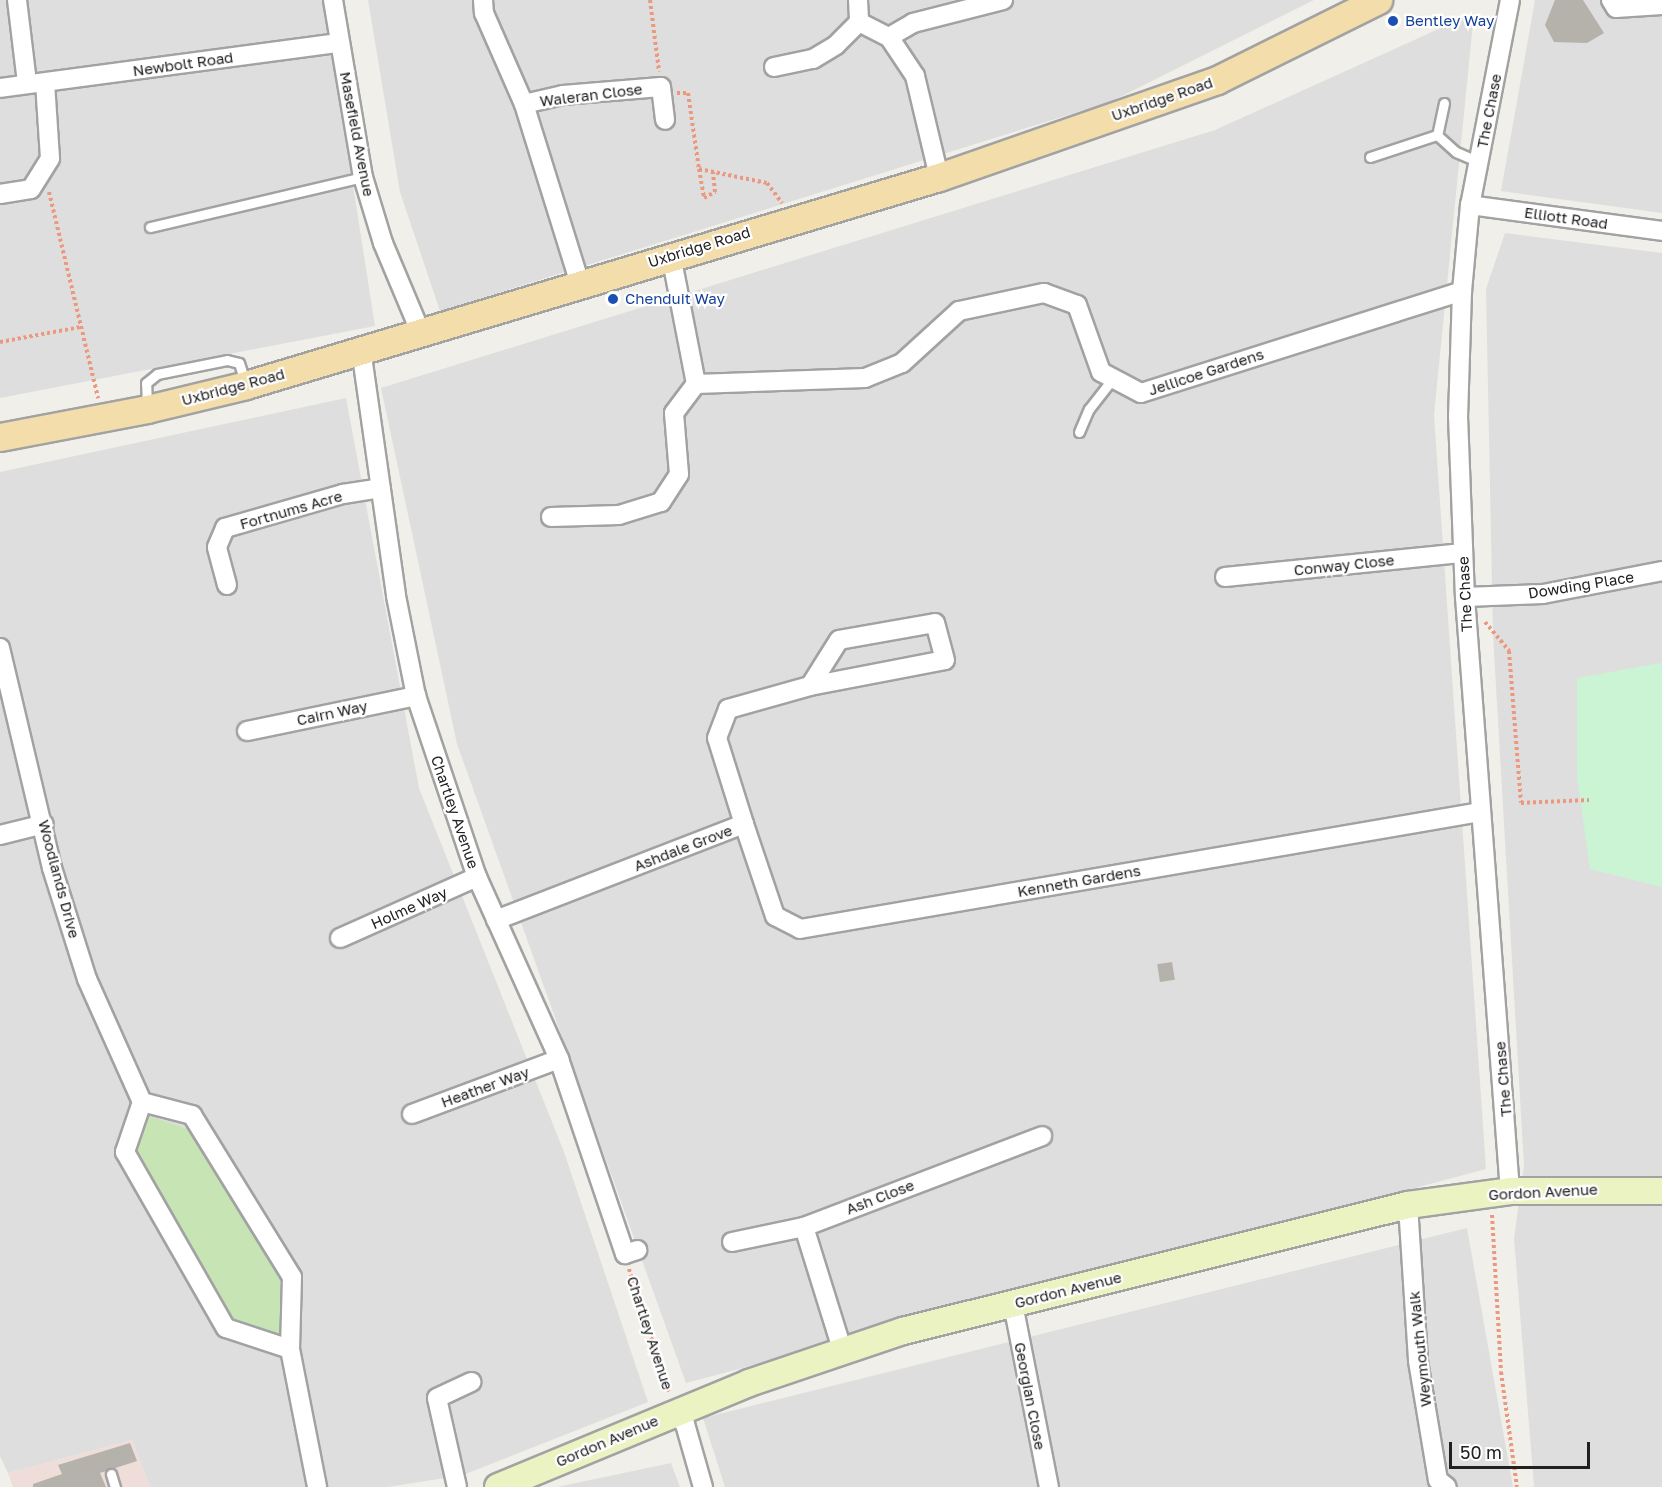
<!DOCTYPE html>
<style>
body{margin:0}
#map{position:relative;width:1662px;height:1487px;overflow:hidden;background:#f0efe9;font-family:"Golos Text",sans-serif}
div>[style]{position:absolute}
.residential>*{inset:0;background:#dfdede}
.commercial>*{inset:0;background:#efddda}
.grass>*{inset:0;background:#c6e4b4}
.park>*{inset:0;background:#cbf4d4}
.building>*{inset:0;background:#b5b1ab;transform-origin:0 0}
.path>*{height:4px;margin-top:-2px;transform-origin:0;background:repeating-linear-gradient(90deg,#eb987e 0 3px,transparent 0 6px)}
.roads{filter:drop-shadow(2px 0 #a2a2a2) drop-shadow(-2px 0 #a2a2a2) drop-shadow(0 2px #a2a2a2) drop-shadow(0 -2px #a2a2a2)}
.lane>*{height:9px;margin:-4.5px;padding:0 4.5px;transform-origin:4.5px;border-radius:4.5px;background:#fff}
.street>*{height:18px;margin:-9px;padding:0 9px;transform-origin:9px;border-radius:9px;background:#fff}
.secondary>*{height:26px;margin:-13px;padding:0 13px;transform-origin:13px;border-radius:13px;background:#ebf3c3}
.primary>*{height:27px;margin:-13.5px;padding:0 13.5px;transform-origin:13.5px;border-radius:13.5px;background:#f2ddab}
.dots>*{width:16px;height:16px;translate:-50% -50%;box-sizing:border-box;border:3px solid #fff;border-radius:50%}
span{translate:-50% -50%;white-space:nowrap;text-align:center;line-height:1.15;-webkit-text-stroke:4.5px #fff;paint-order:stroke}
.transit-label{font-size:15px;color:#164399}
.left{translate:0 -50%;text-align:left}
.street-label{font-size:15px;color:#212121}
.scale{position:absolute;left:1449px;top:1442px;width:141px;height:27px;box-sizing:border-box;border:3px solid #212121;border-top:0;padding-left:8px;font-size:18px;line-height:21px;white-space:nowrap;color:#212121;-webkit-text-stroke:4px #fff;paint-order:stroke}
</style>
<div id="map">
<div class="residential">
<div style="clip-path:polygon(0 0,324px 0,375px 326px,0 398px)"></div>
<div style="clip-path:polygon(368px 0,1314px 0,1110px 102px,440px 311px,400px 192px)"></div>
<div style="clip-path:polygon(1535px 0,1662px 0,1662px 213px,1501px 191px)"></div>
<div style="clip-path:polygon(1474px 13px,1434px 415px,1486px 1169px,686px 1383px,457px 744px,381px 388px,1215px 130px)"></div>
<div style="clip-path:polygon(1505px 233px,1662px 253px,1662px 1487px,1534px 1487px,1514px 1238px,1524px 1166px,1493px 635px,1486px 289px)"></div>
<div style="clip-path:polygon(346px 398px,419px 788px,564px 1152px,648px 1402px,463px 1475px,388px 1487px,150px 1487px,132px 1440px,8px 1473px,0 1456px,0 472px)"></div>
<div style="clip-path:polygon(1467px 1228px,1513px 1487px,725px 1487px,703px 1418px)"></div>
<div style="clip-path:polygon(671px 1463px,680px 1487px,557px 1487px)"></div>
</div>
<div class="commercial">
<div style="clip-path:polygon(132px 1440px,150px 1487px,13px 1487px,8px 1473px)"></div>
</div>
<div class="grass">
<div style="clip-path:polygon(149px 1116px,197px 1132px,280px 1274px,281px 1334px,229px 1322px,134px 1152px)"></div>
</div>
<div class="park">
<div style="clip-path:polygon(1661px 663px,1662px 669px,1662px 887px,1590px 869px,1577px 776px,1577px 678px)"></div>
</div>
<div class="building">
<div style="clip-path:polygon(1555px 0,1583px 0,1604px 33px,1587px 43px,1554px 42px,1545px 25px)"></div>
<div style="left:1172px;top:962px;width:18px;height:15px;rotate:81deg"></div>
<div style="clip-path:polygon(130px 1443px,137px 1461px,100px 1473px,106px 1487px,33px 1487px,33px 1484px,62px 1474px,58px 1465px)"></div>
</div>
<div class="path">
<div style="left:650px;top:0;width:72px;rotate:82.8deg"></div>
<div style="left:677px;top:93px;width:11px"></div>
<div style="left:688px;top:93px;width:77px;rotate:81.8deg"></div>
<div style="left:699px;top:169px;width:69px;rotate:11.6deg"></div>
<div style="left:767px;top:183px;width:25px;rotate:53deg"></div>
<div style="left:699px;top:169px;width:29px;rotate:80deg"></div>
<div style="left:704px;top:198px;width:13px;rotate:-29deg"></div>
<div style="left:715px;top:192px;width:20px;rotate:-96deg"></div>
<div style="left:49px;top:192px;width:212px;rotate:76.6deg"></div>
<div style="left:0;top:342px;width:81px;rotate:-10.6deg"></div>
<div style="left:1485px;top:622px;width:38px;rotate:50deg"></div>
<div style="left:1509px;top:651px;width:152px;rotate:85.5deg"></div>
<div style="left:1521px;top:803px;width:68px;rotate:-2.5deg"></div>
<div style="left:1492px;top:1215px;width:157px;rotate:86.7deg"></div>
<div style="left:1501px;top:1372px;width:116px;rotate:82.1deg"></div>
<div style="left:629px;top:1269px;width:130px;rotate:72.1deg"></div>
</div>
<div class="roads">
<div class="lane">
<div style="left:1444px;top:103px;width:33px;rotate:102deg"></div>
<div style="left:1437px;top:135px;width:25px;rotate:42deg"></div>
<div style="left:1456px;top:152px;width:25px;rotate:23deg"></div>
<div style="left:1370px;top:157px;width:71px;rotate:-18.2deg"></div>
<div style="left:150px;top:227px;width:219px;rotate:-13.2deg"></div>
<div style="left:147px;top:407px;width:24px;rotate:-92deg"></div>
<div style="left:146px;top:383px;width:14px;rotate:-39deg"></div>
<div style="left:157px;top:374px;width:71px;rotate:-11.3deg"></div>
<div style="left:227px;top:360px;width:12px;rotate:14deg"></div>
<div style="left:239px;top:363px;width:20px;rotate:72deg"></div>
<div style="left:1079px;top:432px;width:25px;rotate:-67deg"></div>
<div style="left:1089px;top:409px;width:39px;rotate:-52deg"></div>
<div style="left:111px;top:1474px;width:14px;rotate:73deg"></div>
</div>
<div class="street">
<div style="left:17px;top:0;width:84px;rotate:83.1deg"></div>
<div style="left:333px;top:0;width:180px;rotate:80.4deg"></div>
<div style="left:363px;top:177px;width:69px;rotate:73.1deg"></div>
<div style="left:383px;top:243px;width:95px;rotate:67.2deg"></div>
<div style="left:483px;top:0;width:13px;rotate:86deg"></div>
<div style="left:484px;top:13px;width:99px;rotate:66.3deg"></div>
<div style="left:524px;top:104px;width:189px;rotate:72.7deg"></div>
<div style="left:858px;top:0;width:22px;rotate:87deg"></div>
<div style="left:859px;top:22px;width:34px;rotate:27deg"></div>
<div style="left:889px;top:37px;width:47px;rotate:56.3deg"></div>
<div style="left:915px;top:76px;width:104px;rotate:76.6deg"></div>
<div style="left:1510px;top:0;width:209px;rotate:101deg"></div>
<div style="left:1470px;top:205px;width:86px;rotate:95.3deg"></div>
<div style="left:1462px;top:291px;width:125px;rotate:91.8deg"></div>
<div style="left:1458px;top:416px;width:181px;rotate:87.8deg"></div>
<div style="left:1465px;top:597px;width:596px;rotate:85.67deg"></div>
<div style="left:1611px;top:0;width:9px;rotate:58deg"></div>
<div style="left:1616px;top:8px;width:46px;rotate:-3.7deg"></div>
<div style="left:889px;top:37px;width:28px;rotate:-30deg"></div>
<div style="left:913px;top:23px;width:93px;rotate:-14.3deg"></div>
<div style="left:774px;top:67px;width:40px;rotate:-12deg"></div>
<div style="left:813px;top:59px;width:27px;rotate:-31deg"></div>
<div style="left:836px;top:45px;width:33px;rotate:-45deg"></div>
<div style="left:0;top:88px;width:342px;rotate:-7.6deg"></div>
<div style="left:524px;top:104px;width:40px;rotate:-13deg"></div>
<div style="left:563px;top:95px;width:98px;rotate:-4.7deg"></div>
<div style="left:661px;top:87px;width:33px;rotate:83deg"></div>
<div style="left:0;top:194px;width:31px;rotate:-9deg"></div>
<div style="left:31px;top:189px;width:36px;rotate:-58deg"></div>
<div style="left:50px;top:158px;width:75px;rotate:-93.8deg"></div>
<div style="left:1470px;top:205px;width:194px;rotate:7.7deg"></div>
<div style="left:671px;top:255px;width:131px;rotate:79deg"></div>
<div style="left:696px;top:384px;width:169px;rotate:-2deg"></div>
<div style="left:865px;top:378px;width:40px;rotate:-22deg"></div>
<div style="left:902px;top:363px;width:77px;rotate:-42.4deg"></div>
<div style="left:959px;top:311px;width:87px;rotate:-12deg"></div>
<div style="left:1044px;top:293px;width:35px;rotate:20deg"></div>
<div style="left:1077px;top:305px;width:71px;rotate:70.3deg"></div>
<div style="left:1101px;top:372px;width:45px;rotate:27.7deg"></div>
<div style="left:1141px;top:393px;width:337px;rotate:-17.6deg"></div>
<div style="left:361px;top:349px;width:249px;rotate:81.9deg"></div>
<div style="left:396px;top:596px;width:102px;rotate:78.7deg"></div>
<div style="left:416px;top:696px;width:191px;rotate:71.4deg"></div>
<div style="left:477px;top:877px;width:200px;rotate:65.7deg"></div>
<div style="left:559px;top:1059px;width:206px;rotate:71.3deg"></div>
<div style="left:625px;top:1254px;width:13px;rotate:-18deg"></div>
<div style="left:551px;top:517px;width:68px;rotate:-1.7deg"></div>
<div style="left:619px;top:515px;width:44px;rotate:-17.2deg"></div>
<div style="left:661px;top:502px;width:33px;rotate:-57deg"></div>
<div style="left:679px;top:474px;width:61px;rotate:-94.7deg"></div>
<div style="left:674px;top:413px;width:36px;rotate:-53deg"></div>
<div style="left:1225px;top:577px;width:239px;rotate:-5.8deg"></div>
<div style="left:227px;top:585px;width:39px;rotate:-105deg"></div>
<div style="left:217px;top:547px;width:21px;rotate:-67deg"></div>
<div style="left:225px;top:528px;width:123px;rotate:-16.1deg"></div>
<div style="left:343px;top:494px;width:38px;rotate:-9deg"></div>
<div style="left:1465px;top:597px;width:78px;rotate:-2.2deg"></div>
<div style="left:1543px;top:594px;width:121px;rotate:-10.9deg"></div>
<div style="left:0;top:648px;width:226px;rotate:76.7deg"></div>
<div style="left:52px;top:868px;width:116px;rotate:72.5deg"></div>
<div style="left:87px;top:979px;width:135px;rotate:65.9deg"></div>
<div style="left:142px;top:1102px;width:53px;rotate:108.8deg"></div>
<div style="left:125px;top:1152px;width:203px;rotate:60.2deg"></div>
<div style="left:226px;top:1328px;width:67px;rotate:18.2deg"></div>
<div style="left:247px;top:731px;width:173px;rotate:-11.7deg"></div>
<div style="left:744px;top:824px;width:97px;rotate:71.4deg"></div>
<div style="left:775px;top:916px;width:28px;rotate:27deg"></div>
<div style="left:800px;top:929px;width:691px;rotate:-9.75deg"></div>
<div style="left:0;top:835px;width:45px;rotate:-14deg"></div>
<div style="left:496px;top:920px;width:266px;rotate:-21.2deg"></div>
<div style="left:744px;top:824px;width:90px;rotate:-107.4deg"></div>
<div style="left:717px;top:738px;width:31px;rotate:-69deg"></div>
<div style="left:728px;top:709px;width:85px;rotate:-15.7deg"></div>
<div style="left:810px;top:686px;width:137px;rotate:-10.9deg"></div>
<div style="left:945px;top:660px;width:38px;rotate:-105deg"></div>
<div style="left:935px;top:623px;width:97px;rotate:170deg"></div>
<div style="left:839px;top:640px;width:54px;rotate:122.2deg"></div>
<div style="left:340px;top:938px;width:150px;rotate:-24deg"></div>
<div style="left:142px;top:1102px;width:52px;rotate:14.6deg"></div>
<div style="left:192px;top:1115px;width:190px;rotate:58.3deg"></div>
<div style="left:292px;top:1277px;width:72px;rotate:91.6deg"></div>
<div style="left:290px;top:1349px;width:141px;rotate:78.9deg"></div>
<div style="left:412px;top:1114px;width:157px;rotate:-20.5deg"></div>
<div style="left:1408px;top:1205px;width:156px;rotate:86.3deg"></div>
<div style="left:1418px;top:1361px;width:121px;rotate:80.5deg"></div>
<div style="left:1438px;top:1480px;width:11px;rotate:38deg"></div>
<div style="left:732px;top:1242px;width:74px;rotate:-11.8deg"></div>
<div style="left:1013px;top:1304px;width:187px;rotate:78.9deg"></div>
<div style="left:842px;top:1349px;width:128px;rotate:-107.3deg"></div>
<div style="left:804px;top:1227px;width:255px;rotate:-20.9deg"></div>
<div style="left:675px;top:1413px;width:15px;rotate:48deg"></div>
<div style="left:685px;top:1424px;width:66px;rotate:74.1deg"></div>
<div style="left:457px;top:1487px;width:91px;rotate:-102.7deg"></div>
<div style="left:437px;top:1398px;width:38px;rotate:-25deg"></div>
</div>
<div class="secondary">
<div style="left:498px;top:1487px;width:272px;rotate:-22.5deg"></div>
<div style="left:749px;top:1383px;width:163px;rotate:-18.7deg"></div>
<div style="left:903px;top:1331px;width:520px;rotate:-14.01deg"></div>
<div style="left:1408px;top:1205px;width:103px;rotate:-7.8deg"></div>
<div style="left:1510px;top:1191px;width:152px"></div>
</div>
<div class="primary">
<div style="left:0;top:437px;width:150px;rotate:-10.8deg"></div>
<div style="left:147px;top:409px;width:102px;rotate:-13.6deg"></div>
<div style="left:246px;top:385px;width:724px;rotate:-16.71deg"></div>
<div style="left:939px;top:177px;width:294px;rotate:-19.2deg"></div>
<div style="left:1217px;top:80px;width:180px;rotate:-26.4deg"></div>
</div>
</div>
<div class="dots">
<div style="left:1393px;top:21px;background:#1a4fb4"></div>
<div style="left:613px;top:299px;background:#1a4fb4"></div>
</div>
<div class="transit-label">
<span class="left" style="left:1405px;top:21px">Bentley Way</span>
<span class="left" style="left:625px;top:299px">Chenduit Way</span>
</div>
<div class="street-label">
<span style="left:183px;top:64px;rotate:-8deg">Newbolt Road</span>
<span style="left:591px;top:95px;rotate:-7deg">Waleran Close</span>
<span style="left:1162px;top:99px;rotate:-19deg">Uxbridge Road</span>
<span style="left:1489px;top:111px;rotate:-79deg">The Chase</span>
<span style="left:357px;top:134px;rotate:79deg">Masefield Avenue</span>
<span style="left:1566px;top:218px;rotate:8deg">Elliott Road</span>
<span style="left:699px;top:247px;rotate:-17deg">Uxbridge Road</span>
<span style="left:1206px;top:372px;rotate:-18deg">Jellicoe Gardens</span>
<span style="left:233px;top:387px;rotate:-15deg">Uxbridge Road</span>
<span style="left:291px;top:510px;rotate:-16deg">Fortnums Acre</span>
<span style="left:1344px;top:565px;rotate:-6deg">Conway Close</span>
<span style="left:1581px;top:585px;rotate:-9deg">Dowding Place</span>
<span style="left:1465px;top:594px;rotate:-93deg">The Chase</span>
<span style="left:332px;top:713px;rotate:-12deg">Cairn Way</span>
<span style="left:455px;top:812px;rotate:71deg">Chartley Avenue</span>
<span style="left:683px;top:848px;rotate:-21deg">Ashdale Grove</span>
<span style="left:59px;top:879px;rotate:75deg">Woodlands Drive</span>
<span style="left:1079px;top:881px;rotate:-10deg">Kenneth Gardens</span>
<span style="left:409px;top:908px;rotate:-24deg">Holme Way</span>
<span style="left:1503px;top:1079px;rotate:-95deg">The Chase</span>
<span style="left:485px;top:1087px;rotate:-20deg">Heather Way</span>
<span style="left:1543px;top:1192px;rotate:-3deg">Gordon Avenue</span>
<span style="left:880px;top:1197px;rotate:-21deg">Ash Close</span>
<span style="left:1068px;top:1290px;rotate:-14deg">Gordon Avenue</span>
<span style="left:650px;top:1333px;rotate:72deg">Chartley Avenue</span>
<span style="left:1420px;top:1349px;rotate:-96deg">Weymouth Walk</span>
<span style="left:1030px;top:1396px;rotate:79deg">Georgian Close</span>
<span style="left:607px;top:1441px;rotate:-23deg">Gordon Avenue</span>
</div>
<div class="scale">50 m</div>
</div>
